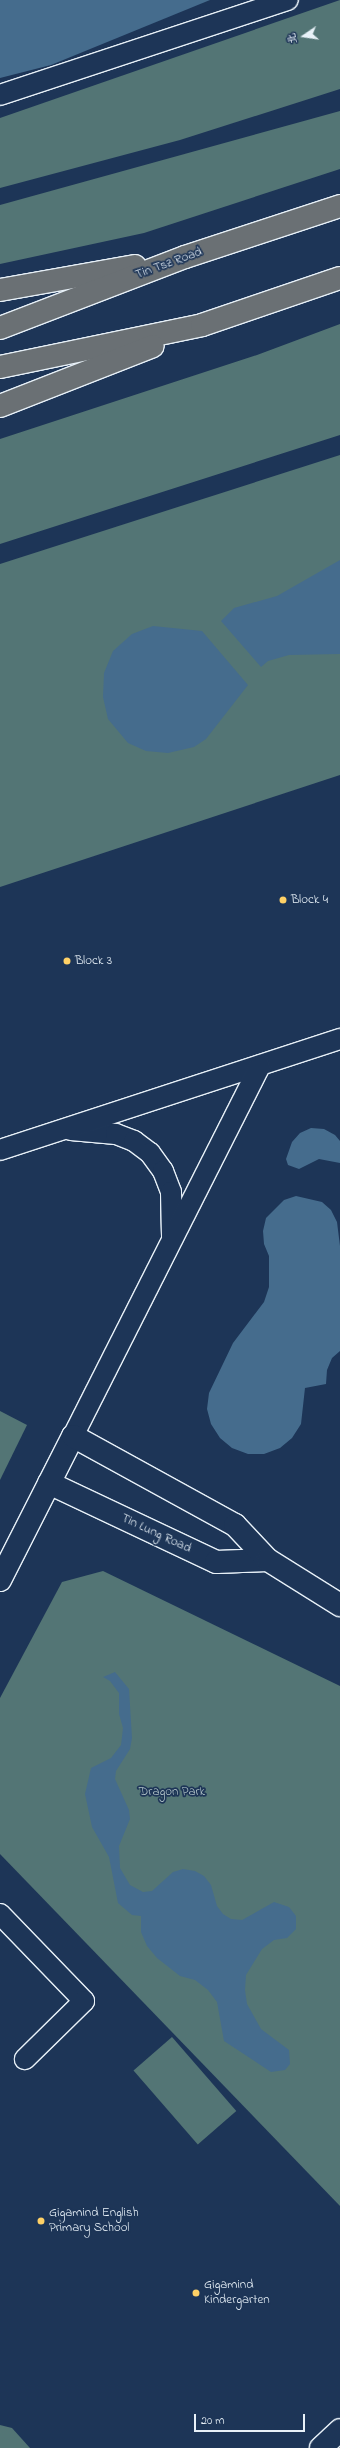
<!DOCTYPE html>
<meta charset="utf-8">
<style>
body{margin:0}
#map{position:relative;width:340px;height:2448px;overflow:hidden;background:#1d3557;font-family:"Indie Flower","LXGW WenKai TC",sans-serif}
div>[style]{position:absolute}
.green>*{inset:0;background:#537575;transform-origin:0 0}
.water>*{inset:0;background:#456c8d}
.roads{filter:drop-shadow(1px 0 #e8f1f8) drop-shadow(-1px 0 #e8f1f8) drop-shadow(0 1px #e8f1f8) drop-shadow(0 -1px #e8f1f8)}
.service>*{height:20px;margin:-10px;padding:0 10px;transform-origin:10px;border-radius:10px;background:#1d3557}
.minor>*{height:22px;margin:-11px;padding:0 11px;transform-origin:11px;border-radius:11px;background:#1d3557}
.tertiary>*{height:22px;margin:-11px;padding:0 11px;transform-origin:11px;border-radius:11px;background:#1d3557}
.primary>*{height:22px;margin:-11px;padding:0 11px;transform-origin:11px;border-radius:11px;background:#6a7074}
.dots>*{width:11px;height:11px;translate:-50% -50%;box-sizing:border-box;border:2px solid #1d3557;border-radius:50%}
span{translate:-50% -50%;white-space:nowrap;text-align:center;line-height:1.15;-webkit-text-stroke:3.5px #1d3557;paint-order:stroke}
.street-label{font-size:13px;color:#e8f1f8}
.poi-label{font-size:13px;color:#e8f1f8}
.left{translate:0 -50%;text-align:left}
.park-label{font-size:13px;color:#b4c6ca}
.north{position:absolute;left:284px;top:16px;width:40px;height:40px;-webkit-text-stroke:3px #1d3557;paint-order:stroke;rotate:257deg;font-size:11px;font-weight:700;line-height:16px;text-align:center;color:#e8f1f8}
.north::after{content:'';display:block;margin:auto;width:14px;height:18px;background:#e8f1f8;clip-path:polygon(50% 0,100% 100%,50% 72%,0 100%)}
.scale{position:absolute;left:194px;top:2414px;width:111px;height:18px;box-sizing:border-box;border:2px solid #e8f1f8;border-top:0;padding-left:5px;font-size:12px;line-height:14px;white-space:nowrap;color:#e8f1f8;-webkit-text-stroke:3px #1d3557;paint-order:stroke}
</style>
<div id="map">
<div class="green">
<div style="clip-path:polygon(340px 0,340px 89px,180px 140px,0 188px,0 118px)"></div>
<div style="clip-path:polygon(340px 111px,340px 169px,144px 233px,0 264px,0 205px)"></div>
<div style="clip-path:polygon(340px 324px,340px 435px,0 544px,0 439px,257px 355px)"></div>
<div style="clip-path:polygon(340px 455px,340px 775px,0 887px,0 564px)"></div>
<div style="clip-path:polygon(0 1411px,27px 1425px,0 1480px)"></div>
<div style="clip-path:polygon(103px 1571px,340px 1686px,340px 2206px,0 1854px,0 1698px,62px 1582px)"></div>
<div style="left:172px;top:2037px;width:98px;height:51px;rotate:49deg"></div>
<div style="clip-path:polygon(0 2425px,12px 2428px,30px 2448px,0 2448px)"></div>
</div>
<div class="water">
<div style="clip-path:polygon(0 0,210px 0,51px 65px,0 78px)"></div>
<div style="clip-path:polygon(340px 560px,340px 654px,289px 655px,268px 661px,261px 667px,221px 621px,234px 608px,277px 596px)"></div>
<div style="clip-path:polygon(153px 626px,202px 631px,248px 685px,206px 739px,194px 747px,168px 753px,146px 751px,128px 743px,108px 719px,103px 697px,104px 673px,113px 651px,132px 634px)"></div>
<div style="clip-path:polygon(311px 1128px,324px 1129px,335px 1135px,340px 1141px,340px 1163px,319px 1159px,299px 1169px,288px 1165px,286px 1159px,292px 1142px,300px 1133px)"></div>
<div style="clip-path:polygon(296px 1196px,322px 1202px,331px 1210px,337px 1222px,340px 1246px,340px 1351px,332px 1358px,327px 1370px,326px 1384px,305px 1388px,301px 1424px,292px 1438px,280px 1448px,264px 1454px,248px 1454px,232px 1448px,220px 1438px,211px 1424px,207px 1409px,209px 1393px,233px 1343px,264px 1302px,269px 1287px,269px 1256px,264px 1244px,263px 1231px,266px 1218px,284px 1200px)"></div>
<div style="clip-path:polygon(115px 1672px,129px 1689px,132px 1738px,130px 1749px,116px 1771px,115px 1779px,129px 1810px,130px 1819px,119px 1846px,120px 1868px,130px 1885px,143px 1892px,152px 1891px,173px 1872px,183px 1869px,195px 1871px,204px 1876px,211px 1885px,217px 1906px,223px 1914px,231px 1919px,242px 1920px,274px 1902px,289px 1907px,296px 1916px,296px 1929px,287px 1938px,274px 1940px,262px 1949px,246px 1975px,245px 1990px,247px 2004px,261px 2029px,289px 2050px,290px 2064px,285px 2070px,271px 2072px,224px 2041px,217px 2002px,208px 1990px,195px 1980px,180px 1976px,157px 1958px,147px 1946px,141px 1932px,141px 1916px,132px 1915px,118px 1903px,109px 1857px,92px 1827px,85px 1794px,91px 1768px,111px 1758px,121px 1745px,123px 1728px,119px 1714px,119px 1693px,110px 1681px,103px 1677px)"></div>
</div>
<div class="roads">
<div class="service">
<div style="left:0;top:95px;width:303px;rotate:-18.3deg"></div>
<div style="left:71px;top:1130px;width:45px;rotate:5.1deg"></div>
<div style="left:116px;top:1134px;width:19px;rotate:21deg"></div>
<div style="left:134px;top:1141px;width:20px;rotate:37deg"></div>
<div style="left:150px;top:1153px;width:22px;rotate:54deg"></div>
<div style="left:163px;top:1171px;width:22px;rotate:69deg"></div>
<div style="left:171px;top:1192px;width:45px;rotate:88.7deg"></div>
<div style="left:0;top:1150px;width:358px;rotate:-18.1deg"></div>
<div style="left:73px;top:1436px;width:415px;rotate:-63.2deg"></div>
<div style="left:0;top:1914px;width:121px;rotate:46deg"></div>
<div style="left:84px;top:2001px;width:83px;rotate:135.5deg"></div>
</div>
<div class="minor">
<div style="left:49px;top:1483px;width:185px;rotate:25.3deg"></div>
<div style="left:216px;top:1562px;width:52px;rotate:-2.2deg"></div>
<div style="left:0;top:1580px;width:161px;rotate:-63.1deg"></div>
<div style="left:73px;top:1436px;width:185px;rotate:28.8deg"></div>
<div style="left:235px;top:1525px;width:48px;rotate:46.7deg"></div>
<div style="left:268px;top:1560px;width:85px;rotate:32deg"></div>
</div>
<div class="tertiary">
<div style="left:321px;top:2448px;width:26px;rotate:-43deg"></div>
</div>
<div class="primary">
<div style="left:0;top:290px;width:137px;rotate:-10.1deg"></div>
<div style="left:0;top:328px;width:198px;rotate:-21deg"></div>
<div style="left:185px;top:257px;width:163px;rotate:-18.2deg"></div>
<div style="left:0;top:367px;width:206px;rotate:-11.7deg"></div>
<div style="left:202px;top:325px;width:146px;rotate:-18.8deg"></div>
<div style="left:0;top:406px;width:164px;rotate:-21.4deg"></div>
</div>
</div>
<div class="dots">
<div style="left:283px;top:900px;background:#ffd166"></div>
<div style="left:67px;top:961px;background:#ffd166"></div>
<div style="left:41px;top:2221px;background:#ffd166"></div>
<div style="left:196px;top:2293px;background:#ffd166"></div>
</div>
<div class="street-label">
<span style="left:169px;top:264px;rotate:-20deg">Tin Tsz Road</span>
<span style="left:156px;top:1534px;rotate:25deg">Tin Lung Road</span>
</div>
<div class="poi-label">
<span class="left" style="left:291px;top:900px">Block 4</span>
<span class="left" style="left:75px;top:961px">Block 3</span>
<span class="left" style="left:49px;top:2221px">Gigamind English<br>Primary School</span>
<span class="left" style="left:204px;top:2293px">Gigamind<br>Kindergarten</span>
</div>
<div class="park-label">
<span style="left:172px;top:1792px">Dragon Park</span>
</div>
<div class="north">北</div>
<div class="scale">20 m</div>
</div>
